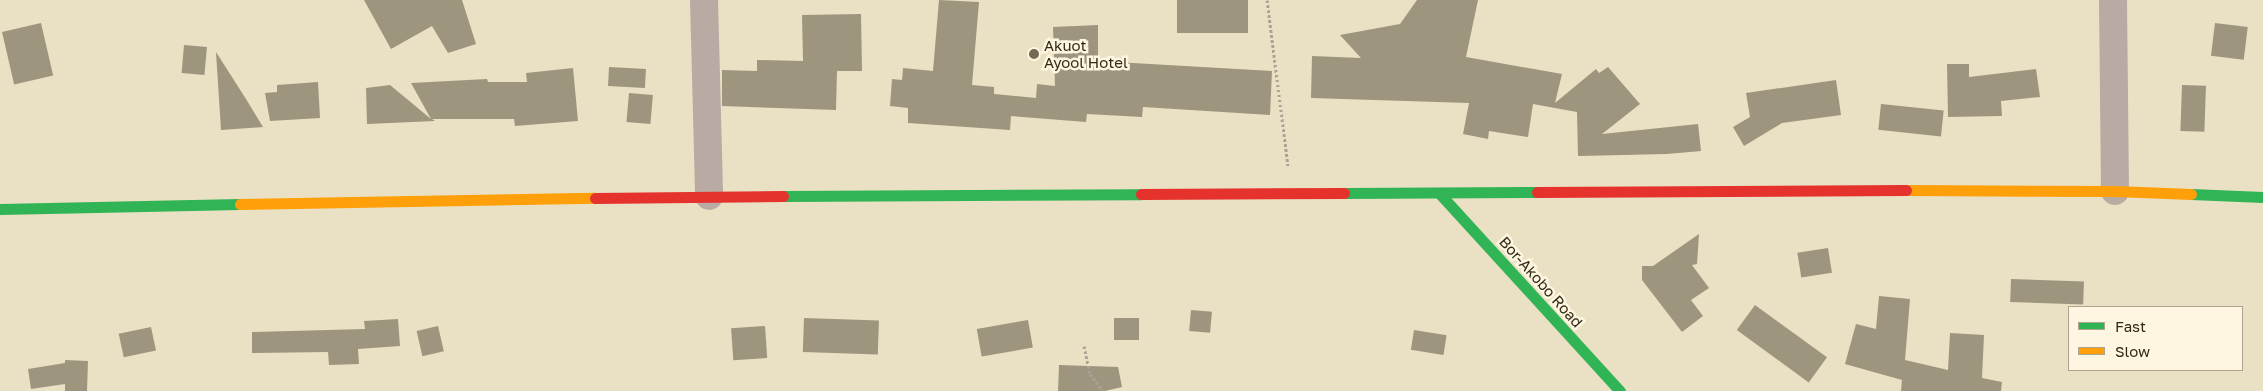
<!DOCTYPE html>
<style>
body{margin:0}
#map{position:relative;width:2263px;height:391px;overflow:hidden;background:#eae0c3;font-family:"Golos Text",sans-serif}
div>[style]{position:absolute}
.building>*{inset:0;background:#9d957e;transform-origin:0 0}
.path>*{height:3px;margin-top:-1.5px;transform-origin:0;background:repeating-linear-gradient(90deg,#aca196 0 2.5px,transparent 0 5px)}
.street>*{height:28px;margin:-14px;padding:0 14px;transform-origin:14px;border-radius:14px;background:#b9aaa3}
.fast>*{height:11px;margin:-5.5px;padding:0 5.5px;transform-origin:5.5px;border-radius:5.5px;background:#30b455}
.slow>*{height:11px;margin:-5.5px;padding:0 5.5px;transform-origin:5.5px;border-radius:5.5px;background:#ff9f0a}
.jam>*{height:11px;margin:-5.5px;padding:0 5.5px;transform-origin:5.5px;border-radius:5.5px;background:#e5322d}
.dots>*{width:14px;height:14px;translate:-50% -50%;box-sizing:border-box;border:2px solid #fef6e1;border-radius:50%}
span{translate:-50% -50%;white-space:nowrap;text-align:center;line-height:1.15;-webkit-text-stroke:5px #fef6e1;paint-order:stroke}
.poi-label{font-size:15px;color:#312a14}
.left{translate:0 -50%;text-align:left}
.street-label{font-size:15px;color:#312a14}
.legend{position:absolute;left:2068px;top:306px;width:175px;height:65px;box-sizing:border-box;background:#fef6e1;border:1px solid #aca48f;margin:0;padding:6px 9px;list-style:none;font-size:15px;color:#312a14}
.legend li{display:flex;align-items:center;gap:10px;height:25px}
.legend b{width:25px;border:1px solid #aca48f}
</style>
<div id="map">
<div class="building">
<div style="clip-path:polygon(364px 0,462px 0,476px 44px,448px 53px,432px 26px,391px 49px)"></div>
<div style="clip-path:polygon(939px 0,979px 2px,972px 85px,994px 87px,994px 94px,1036px 98px,1037px 84px,1055px 86px,1053px 27px,1098px 25px,1098px 61px,1272px 71px,1270px 115px,1143px 107px,1142px 117px,1087px 114px,1086px 122px,1011px 116px,1010px 130px,908px 123px,908px 108px,890px 106px,892px 79px,902px 80px,903px 68px,933px 71px)"></div>
<div style="left:1177px;top:0;width:71px;height:33px"></div>
<div style="clip-path:polygon(1417px 0,1478px 0,1466px 57px,1562px 74px,1555px 103px,1596px 69px,1599px 73px,1608px 67px,1640px 104px,1602px 134px,1698px 124px,1701px 151px,1667px 154px,1578px 156px,1577px 112px,1533px 104px,1528px 137px,1489px 131px,1488px 139px,1463px 134px,1469px 103px,1311px 98px,1312px 56px,1361px 58px,1340px 35px,1400px 24px)"></div>
<div style="clip-path:polygon(861px 14px,862px 71px,837px 71px,836px 110px,722px 106px,722px 70px,757px 71px,757px 60px,803px 61px,802px 15px)"></div>
<div style="left:41px;top:23px;width:54px;height:40px;rotate:77deg"></div>
<div style="left:2215px;top:23px;width:33px;height:33px;rotate:7deg"></div>
<div style="left:184px;top:45px;width:23px;height:28px;rotate:5deg"></div>
<div style="clip-path:polygon(216px 52px,246px 99px,263px 127px,221px 130px)"></div>
<div style="clip-path:polygon(1947px 64px,1969px 64px,1969px 77px,2036px 69px,2040px 97px,2001px 101px,2002px 116px,1948px 117px)"></div>
<div style="left:609px;top:67px;width:37px;height:19px;rotate:3deg"></div>
<div style="clip-path:polygon(573px 68px,578px 121px,515px 126px,514px 119px,432px 119px,435px 121px,367px 124px,366px 88px,390px 85px,431px 119px,411px 83px,487px 79px,488px 82px,527px 82px,526px 73px)"></div>
<div style="clip-path:polygon(1836px 80px,1841px 115px,1782px 123px,1744px 146px,1733px 127px,1750px 117px,1746px 93px)"></div>
<div style="clip-path:polygon(318px 82px,320px 118px,270px 121px,265px 93px,277px 92px,277px 85px)"></div>
<div style="left:2182px;top:85px;width:24px;height:46px;rotate:2deg"></div>
<div style="left:629px;top:93px;width:24px;height:29px;rotate:5deg"></div>
<div style="left:1881px;top:104px;width:63px;height:26px;rotate:6deg"></div>
<div style="clip-path:polygon(1699px 234px,1697px 264px,1692px 265px,1709px 288px,1691px 300px,1703px 316px,1682px 332px,1642px 280px,1642px 266px,1653px 266px)"></div>
<div style="left:1828px;top:248px;width:25px;height:31px;rotate:81deg"></div>
<div style="left:2011px;top:279px;width:73px;height:23px;rotate:2deg"></div>
<div style="clip-path:polygon(1879px 296px,1910px 299px,1905px 360px,1948px 370px,1950px 333px,1984px 335px,1982px 378px,2002px 382px,2001px 391px,1901px 391px,1902px 380px,1845px 364px,1856px 324px,1876px 329px)"></div>
<div style="left:1755px;top:305px;width:89px;height:31px;rotate:36deg"></div>
<div style="left:1191px;top:310px;width:21px;height:21px;rotate:5deg"></div>
<div style="left:804px;top:318px;width:75px;height:34px;rotate:2deg"></div>
<div style="left:1114px;top:318px;width:25px;height:22px"></div>
<div style="clip-path:polygon(398px 319px,400px 346px,358px 349px,359px 364px,329px 365px,328px 352px,252px 353px,252px 332px,365px 329px,364px 321px)"></div>
<div style="left:1028px;top:320px;width:28px;height:52px;rotate:80deg"></div>
<div style="left:438px;top:326px;width:26px;height:22px;rotate:77deg"></div>
<div style="left:765px;top:326px;width:32px;height:34px;rotate:86deg"></div>
<div style="left:151px;top:327px;width:24px;height:33px;rotate:78deg"></div>
<div style="left:1414px;top:330px;width:33px;height:20px;rotate:9deg"></div>
<div style="clip-path:polygon(65px 360px,88px 361px,87px 391px,65px 391px,65px 384px,31px 389px,28px 369px,65px 363px)"></div>
<div style="clip-path:polygon(1059px 365px,1118px 367px,1122px 387px,1105px 391px,1058px 391px)"></div>
</div>
<div class="path">
<div style="left:1267px;top:0;width:167px;rotate:82.8deg"></div>
<div style="left:1084px;top:346px;width:29px;rotate:78deg"></div>
<div style="left:1090px;top:374px;width:21px;rotate:53deg"></div>
</div>
<div class="street">
<div style="left:704px;top:0;width:196px;rotate:88.5deg"></div>
<div style="left:2113px;top:0;width:191px;rotate:89.4deg"></div>
</div>
<div class="fast">
<div style="left:1344px;top:193px;width:193px;rotate:-0.3deg"></div>
<div style="left:1440px;top:194px;width:267px;rotate:47.6deg"></div>
<div style="left:2191px;top:194px;width:72px;rotate:2.4deg"></div>
<div style="left:783px;top:196px;width:358px;rotate:-0.3deg"></div>
<div style="left:0;top:209px;width:240px;rotate:-1.2deg"></div>
</div>
<div class="slow">
<div style="left:1906px;top:190px;width:209px;rotate:0.3deg"></div>
<div style="left:2115px;top:191px;width:76px;rotate:2.3deg"></div>
<div style="left:240px;top:204px;width:355px;rotate:-1deg"></div>
</div>
<div class="jam">
<div style="left:1537px;top:192px;width:369px;rotate:-0.3deg"></div>
<div style="left:1141px;top:194px;width:203px;rotate:-0.3deg"></div>
<div style="left:595px;top:198px;width:188px;rotate:-0.6deg"></div>
</div>
<div class="dots">
<div style="left:1034px;top:54px;background:#726a51"></div>
</div>
<div class="poi-label">
<span class="left" style="left:1044px;top:54px">Akuot<br>Ayool Hotel</span>
</div>
<div class="street-label">
<span style="left:1541px;top:282px;rotate:48deg">Bor-Akobo Road</span>
</div>
<ul class="legend">
<li><b style="height:6px;background:#30b455"></b>Fast</li>
<li><b style="height:6px;background:#ff9f0a"></b>Slow</li>
</ul>
</div>
